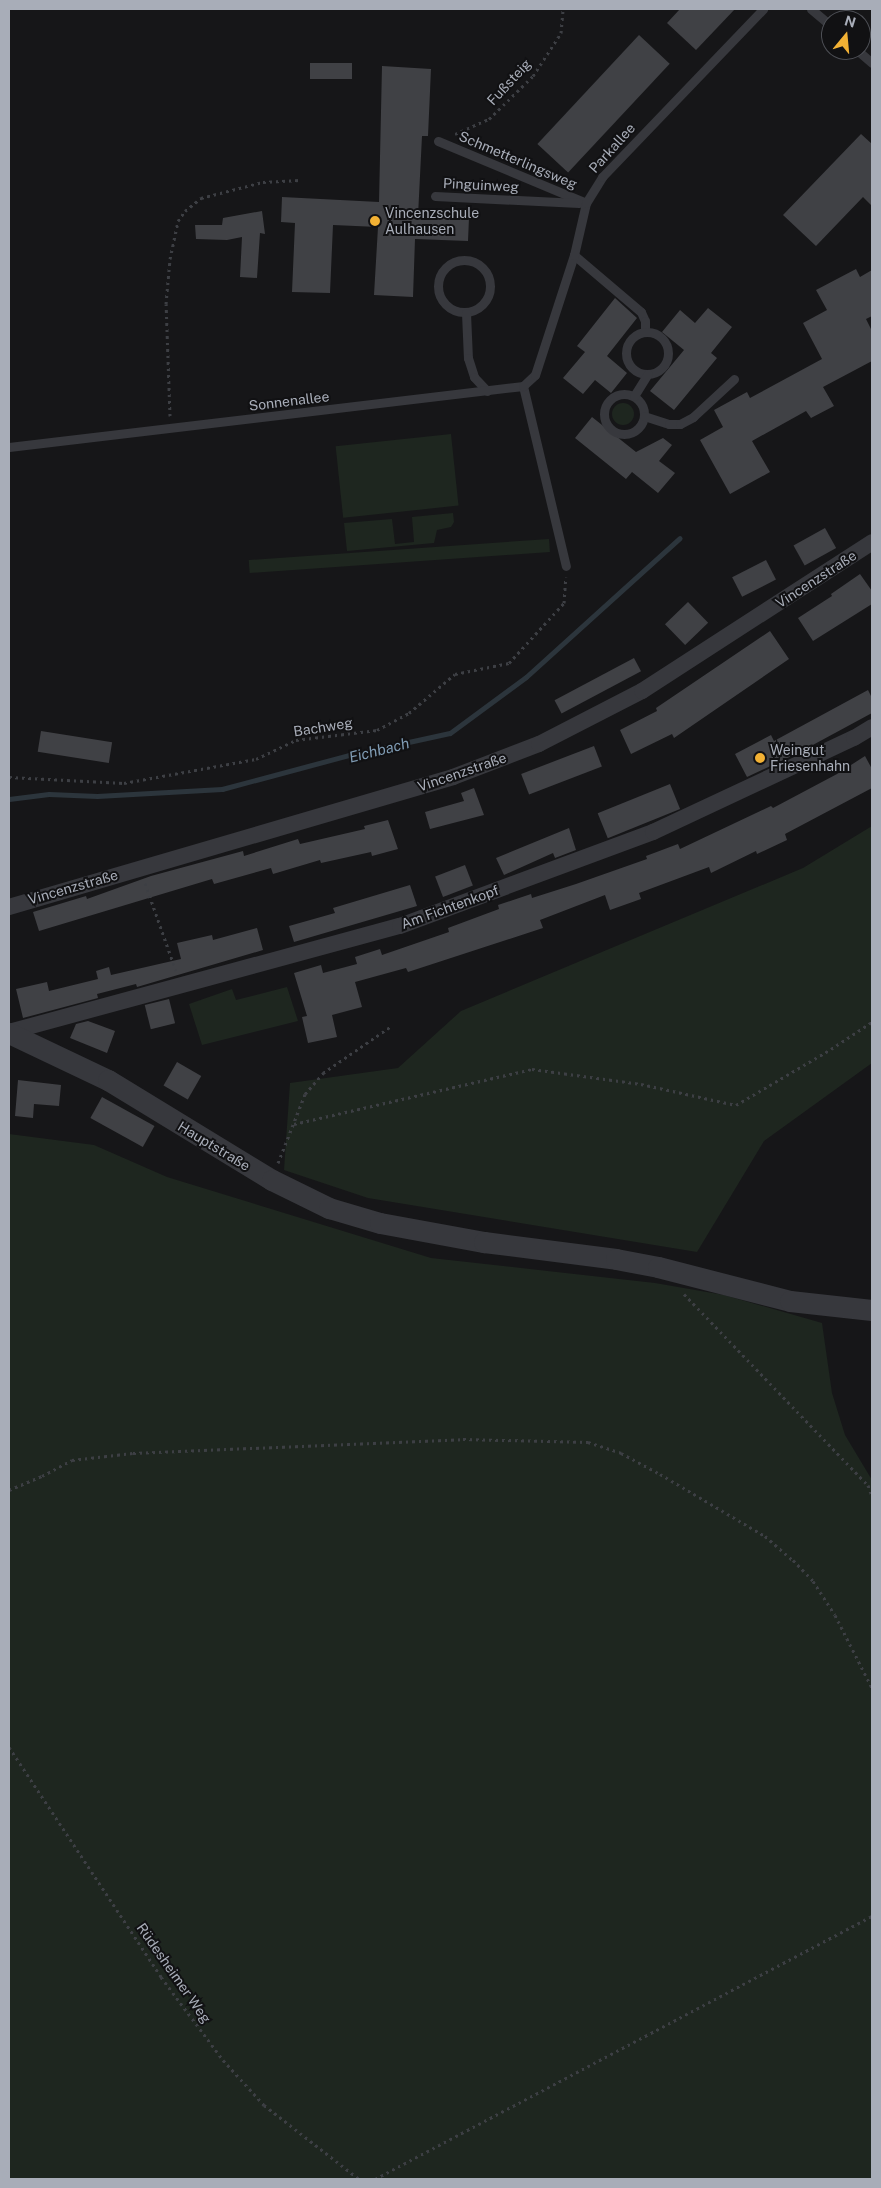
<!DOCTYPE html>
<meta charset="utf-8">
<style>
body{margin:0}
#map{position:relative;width:881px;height:2188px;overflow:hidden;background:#161618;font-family:"Public Sans",sans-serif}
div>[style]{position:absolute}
.green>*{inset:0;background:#1e261f;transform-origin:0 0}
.round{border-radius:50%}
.stream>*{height:5px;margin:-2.5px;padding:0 2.5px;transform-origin:2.5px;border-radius:2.5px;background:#2c353c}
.building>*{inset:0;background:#404145;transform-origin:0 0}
.path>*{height:3px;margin-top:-1.5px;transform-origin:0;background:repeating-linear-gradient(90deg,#3d3f44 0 2.5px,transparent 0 6.5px)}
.service>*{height:9px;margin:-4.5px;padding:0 4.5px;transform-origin:4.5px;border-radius:4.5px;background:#37383d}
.service>.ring{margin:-4.5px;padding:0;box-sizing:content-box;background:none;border:9px solid #37383d;border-radius:50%}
.minor>*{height:16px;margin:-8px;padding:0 8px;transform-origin:8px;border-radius:8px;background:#37383d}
.tertiary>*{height:21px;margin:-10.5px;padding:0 10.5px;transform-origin:10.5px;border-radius:10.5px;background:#37383d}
.dots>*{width:14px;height:14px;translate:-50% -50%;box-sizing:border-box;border:2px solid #111113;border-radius:50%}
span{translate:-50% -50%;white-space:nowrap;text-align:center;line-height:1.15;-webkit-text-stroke:4px #111113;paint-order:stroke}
.street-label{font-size:14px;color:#a8adb8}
.poi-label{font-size:14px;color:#a8adb8}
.left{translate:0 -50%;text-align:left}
.water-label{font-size:15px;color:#7f9bb3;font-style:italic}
.frame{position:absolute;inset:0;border:10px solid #a8adb8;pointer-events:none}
.north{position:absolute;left:821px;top:10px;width:50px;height:50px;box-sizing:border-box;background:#111113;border:1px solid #4d4f55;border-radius:50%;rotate:17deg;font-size:14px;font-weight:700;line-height:20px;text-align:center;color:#a8adb8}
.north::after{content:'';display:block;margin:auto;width:18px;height:22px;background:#f2b134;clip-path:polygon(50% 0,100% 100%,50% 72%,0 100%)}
</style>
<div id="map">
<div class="green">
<div class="round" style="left:612px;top:403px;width:22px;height:22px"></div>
<div style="left:451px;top:434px;width:72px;height:116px;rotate:84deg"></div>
<div style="clip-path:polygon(453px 513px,454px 522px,451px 527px,437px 530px,434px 543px,347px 551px,344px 523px,392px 519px,395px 544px,414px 542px,412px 517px)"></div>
<div style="left:549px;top:539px;width:13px;height:301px;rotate:86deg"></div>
<div style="clip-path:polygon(872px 826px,872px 1063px,764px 1141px,697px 1252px,368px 1198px,284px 1170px,290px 1083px,398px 1068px,461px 1011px,803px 868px)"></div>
<div style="clip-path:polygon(287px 987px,298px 1021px,202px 1045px,189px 1004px,232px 989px,236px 1000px)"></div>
<div style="clip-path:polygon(9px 1134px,94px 1145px,167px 1177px,431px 1258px,655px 1283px,724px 1295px,822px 1323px,832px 1393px,845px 1435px,872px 1480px,872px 2179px,9px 2179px)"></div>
</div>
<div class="stream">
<div style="left:9px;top:799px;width:40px;rotate:-7.1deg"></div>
<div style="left:49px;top:794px;width:48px;rotate:2.4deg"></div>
<div style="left:97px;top:796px;width:125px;rotate:-3.2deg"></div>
<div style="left:222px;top:789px;width:131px;rotate:-15deg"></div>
<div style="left:349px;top:755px;width:103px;rotate:-12.3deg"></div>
<div style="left:450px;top:733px;width:94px;rotate:-36.4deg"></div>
<div style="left:526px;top:677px;width:207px;rotate:-42.1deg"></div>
</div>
<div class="building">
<div style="clip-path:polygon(680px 9px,735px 9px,696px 50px,667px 23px)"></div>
<div style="left:639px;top:35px;width:42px;height:149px;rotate:43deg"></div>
<div style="left:352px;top:63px;width:16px;height:42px;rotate:90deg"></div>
<div style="clip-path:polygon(382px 66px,431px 69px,428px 136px,422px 136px,418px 216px,469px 218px,468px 241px,415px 239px,413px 297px,374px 295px,378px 227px,333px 225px,330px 293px,292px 292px,295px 223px,281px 222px,282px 197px,379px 202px)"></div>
<div style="clip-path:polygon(861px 134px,872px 144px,872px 206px,863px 197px,816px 246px,783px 215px)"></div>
<div style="clip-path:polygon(262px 211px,265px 234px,260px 233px,257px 278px,240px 277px,242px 237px,227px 240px,196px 239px,195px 225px,222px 225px,223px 218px)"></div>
<div style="clip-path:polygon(856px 269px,860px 277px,872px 270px,872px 316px,866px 319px,872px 331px,872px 361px,823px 387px,834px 406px,811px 418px,806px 411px,752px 441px,770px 472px,730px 494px,700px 440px,723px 427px,714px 410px,747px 392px,750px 398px,822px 359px,803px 323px,827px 310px,816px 290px)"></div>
<div style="clip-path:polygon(615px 298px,637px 318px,607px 356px,627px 373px,611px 393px,595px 380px,583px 394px,563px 378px,585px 352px,577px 346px)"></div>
<div style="clip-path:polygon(708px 308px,732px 327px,711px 353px,717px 358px,674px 410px,650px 391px,684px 350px,662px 332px,680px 310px,695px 323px)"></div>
<div style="clip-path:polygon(592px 417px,636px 452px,663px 438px,672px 445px,659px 461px,675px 473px,658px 493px,632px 472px,626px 479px,575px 438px)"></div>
<div style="left:825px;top:528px;width:23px;height:36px;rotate:61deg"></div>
<div style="left:766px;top:560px;width:22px;height:38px;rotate:63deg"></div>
<div style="clip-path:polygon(860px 574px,872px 591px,872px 604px,813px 641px,798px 618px,832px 596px,831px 594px)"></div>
<div style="left:688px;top:602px;width:29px;height:32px;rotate:46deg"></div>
<div style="clip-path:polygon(770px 631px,789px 659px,674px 738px,672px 734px,631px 754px,620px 730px,657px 711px,656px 708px)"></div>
<div style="left:634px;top:658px;width:15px;height:90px;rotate:62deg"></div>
<div style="clip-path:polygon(868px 690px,872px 698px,872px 713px,798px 753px,747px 777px,735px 754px,771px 735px,774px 741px)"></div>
<div style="left:41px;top:731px;width:72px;height:21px;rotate:9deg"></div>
<div style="left:594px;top:746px;width:22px;height:78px;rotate:69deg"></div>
<div style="clip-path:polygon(865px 756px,872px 769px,872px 788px,785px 834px,787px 840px,757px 854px,756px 851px,711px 873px,709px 867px,639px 893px,641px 899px,610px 910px,605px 895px,540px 920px,543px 928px,408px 972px,406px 968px,355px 982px,362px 1007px,332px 1015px,337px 1037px,308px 1043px,302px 1017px,307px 1016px,294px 973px,321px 965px,323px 973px,357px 964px,355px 957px,380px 949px,382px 955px,449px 932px,448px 928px,499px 909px,498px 905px,531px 894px,532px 898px,576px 884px,647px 859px,646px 856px,678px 844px,680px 849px,771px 806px,773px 808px,837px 774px)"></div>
<div style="left:670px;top:784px;width:27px;height:78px;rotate:68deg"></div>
<div style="clip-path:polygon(474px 788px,484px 815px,430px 829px,425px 812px,464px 801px,461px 793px)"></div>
<div style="clip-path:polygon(388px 820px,398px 849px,372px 856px,371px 852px,321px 863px,320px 860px,273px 874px,271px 868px,214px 884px,212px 879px,39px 931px,33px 912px,86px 896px,87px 899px,151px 876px,243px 851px,244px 856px,298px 839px,300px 844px,365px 829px,364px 826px)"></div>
<div style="clip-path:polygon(569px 828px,576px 850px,555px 858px,553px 853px,504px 875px,496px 858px)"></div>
<div style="left:465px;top:865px;width:22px;height:32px;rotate:69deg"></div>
<div style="clip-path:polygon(410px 885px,417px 906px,294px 942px,289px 926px,335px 913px,333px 908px)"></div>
<div style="clip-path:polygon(257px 928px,263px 950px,137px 987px,136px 984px,97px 994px,98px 998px,23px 1018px,16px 989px,47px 982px,49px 991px,98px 979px,96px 971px,109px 967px,111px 975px,181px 959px,177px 943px,212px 935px,213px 940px)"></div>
<div style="left:169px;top:999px;width:25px;height:25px;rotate:76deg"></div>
<div style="clip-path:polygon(88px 1021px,115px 1031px,107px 1053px,70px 1038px,76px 1024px)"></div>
<div style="left:177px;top:1062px;width:28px;height:27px;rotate:30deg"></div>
<div style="clip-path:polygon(18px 1080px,61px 1085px,59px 1106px,34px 1104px,33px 1118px,15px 1116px)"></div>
<div style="left:102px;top:1097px;width:60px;height:24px;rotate:29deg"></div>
</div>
<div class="path">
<div style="left:455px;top:134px;width:37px;rotate:-24deg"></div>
<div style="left:489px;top:119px;width:62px;rotate:-44.3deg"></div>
<div style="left:533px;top:76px;width:51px;rotate:-56.9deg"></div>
<div style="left:561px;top:33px;width:24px;rotate:-85deg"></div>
<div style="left:170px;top:416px;width:112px;rotate:-92deg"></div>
<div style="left:166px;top:304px;width:45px;rotate:-84.9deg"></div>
<div style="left:170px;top:259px;width:39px;rotate:-78deg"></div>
<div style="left:178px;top:221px;width:12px;rotate:-55deg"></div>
<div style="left:185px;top:211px;width:21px;rotate:-39deg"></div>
<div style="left:201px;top:198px;width:64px;rotate:-14.5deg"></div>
<div style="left:263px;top:182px;width:37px;rotate:-3deg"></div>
<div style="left:9px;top:777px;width:115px;rotate:3deg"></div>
<div style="left:124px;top:783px;width:134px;rotate:-10.3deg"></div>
<div style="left:256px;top:759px;width:44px;rotate:-25.4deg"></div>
<div style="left:296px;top:740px;width:82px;rotate:-7deg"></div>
<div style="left:377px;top:730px;width:36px;rotate:-28deg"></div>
<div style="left:409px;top:713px;width:60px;rotate:-40.3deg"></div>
<div style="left:455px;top:674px;width:55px;rotate:-11.5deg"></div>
<div style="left:509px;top:663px;width:81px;rotate:-47.5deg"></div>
<div style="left:564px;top:603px;width:26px;rotate:-86deg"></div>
<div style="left:145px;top:883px;width:93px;rotate:70.6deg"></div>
<div style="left:294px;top:1124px;width:244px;rotate:-13deg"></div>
<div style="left:532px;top:1069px;width:110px;rotate:7.8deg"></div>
<div style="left:641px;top:1084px;width:97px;rotate:12.5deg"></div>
<div style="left:736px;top:1105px;width:110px;rotate:-30.5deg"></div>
<div style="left:831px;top:1049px;width:49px;rotate:-33.4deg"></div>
<div style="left:278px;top:1163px;width:74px;rotate:-68.6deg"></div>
<div style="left:305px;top:1094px;width:28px;rotate:-49deg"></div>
<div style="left:323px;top:1073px;width:81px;rotate:-34.5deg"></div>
<div style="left:684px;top:1294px;width:265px;rotate:46.1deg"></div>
<div style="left:868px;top:1485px;width:12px;rotate:70deg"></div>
<div style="left:9px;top:1490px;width:36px;rotate:-23deg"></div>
<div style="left:42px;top:1476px;width:34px;rotate:-28deg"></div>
<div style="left:72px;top:1460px;width:61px;rotate:-6.5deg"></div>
<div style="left:133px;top:1453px;width:330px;rotate:-2.4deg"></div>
<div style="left:463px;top:1439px;width:125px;rotate:1.4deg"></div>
<div style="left:588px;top:1442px;width:35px;rotate:18deg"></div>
<div style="left:621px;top:1453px;width:44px;rotate:28.3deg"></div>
<div style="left:660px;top:1474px;width:122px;rotate:30.6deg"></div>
<div style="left:765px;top:1536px;width:37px;rotate:41deg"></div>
<div style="left:793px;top:1560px;width:29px;rotate:46deg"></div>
<div style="left:813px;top:1581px;width:40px;rotate:57.1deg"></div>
<div style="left:835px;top:1615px;width:82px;rotate:63.1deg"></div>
<div style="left:9px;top:1747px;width:276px;rotate:56.5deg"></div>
<div style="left:161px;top:1977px;width:104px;rotate:53.2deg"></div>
<div style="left:223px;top:2060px;width:61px;rotate:47.7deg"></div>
<div style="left:264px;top:2105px;width:120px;rotate:37.9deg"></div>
<div style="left:375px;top:2179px;width:562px;rotate:-27.89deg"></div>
</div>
<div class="service">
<div style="left:811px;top:9px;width:26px;rotate:40deg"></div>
<div style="left:857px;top:50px;width:20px;rotate:41deg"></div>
<div style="left:438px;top:141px;width:160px;rotate:22.7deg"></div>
<div style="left:435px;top:196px;width:144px;rotate:2.8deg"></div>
<div style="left:574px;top:255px;width:88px;rotate:40.4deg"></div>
<div style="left:641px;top:312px;width:10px;rotate:66deg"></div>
<div style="left:645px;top:321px;width:11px;rotate:90deg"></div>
<div class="ring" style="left:438px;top:260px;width:43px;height:43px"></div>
<div style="left:466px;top:313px;width:45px;rotate:87.5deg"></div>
<div style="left:468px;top:358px;width:20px;rotate:72deg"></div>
<div style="left:474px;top:377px;width:19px;rotate:47deg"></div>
<div class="ring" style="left:626px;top:332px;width:33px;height:33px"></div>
<div style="left:523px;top:386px;width:185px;rotate:76.6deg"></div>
<div class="ring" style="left:604px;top:394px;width:31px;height:31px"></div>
<div style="left:634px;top:396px;width:26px;rotate:-58deg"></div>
<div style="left:644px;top:416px;width:26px;rotate:18deg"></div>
<div style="left:669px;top:424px;width:11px"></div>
<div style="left:680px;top:424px;width:15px;rotate:-28deg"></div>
<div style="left:693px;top:417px;width:56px;rotate:-42.8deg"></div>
<div style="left:9px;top:447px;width:518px;rotate:-6.77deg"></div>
<div style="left:523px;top:386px;width:16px;rotate:-43deg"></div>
<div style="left:535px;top:375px;width:126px;rotate:-72deg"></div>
<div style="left:574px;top:255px;width:53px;rotate:-77deg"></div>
<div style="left:586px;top:203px;width:31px;rotate:-58deg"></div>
<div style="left:602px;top:177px;width:233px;rotate:-46.2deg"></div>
</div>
<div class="minor">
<div style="left:9px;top:907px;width:463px;rotate:-16.3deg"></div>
<div style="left:453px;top:777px;width:92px;rotate:-21deg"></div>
<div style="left:539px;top:744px;width:116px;rotate:-27.2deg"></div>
<div style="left:642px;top:691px;width:274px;rotate:-32.9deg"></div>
<div style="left:9px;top:1032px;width:405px;rotate:-15.2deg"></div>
<div style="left:400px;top:926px;width:270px;rotate:-20.4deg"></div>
<div style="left:653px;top:832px;width:222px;rotate:-25.1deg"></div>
<div style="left:854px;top:738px;width:21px;rotate:-31deg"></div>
</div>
<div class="tertiary">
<div style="left:9px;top:1033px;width:110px;rotate:25.4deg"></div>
<div style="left:108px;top:1080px;width:192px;rotate:31.4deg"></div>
<div style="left:272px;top:1180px;width:64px;rotate:26.2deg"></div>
<div style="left:329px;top:1208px;width:53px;rotate:16.4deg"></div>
<div style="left:380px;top:1223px;width:106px;rotate:10.4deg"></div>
<div style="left:484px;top:1242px;width:133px;rotate:7.3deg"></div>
<div style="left:616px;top:1259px;width:43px;rotate:10.8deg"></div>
<div style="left:658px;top:1267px;width:136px;rotate:14.4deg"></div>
<div style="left:790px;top:1301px;width:82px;rotate:6.3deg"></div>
</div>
<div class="dots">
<div style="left:375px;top:221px;background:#f2b134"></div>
<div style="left:760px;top:758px;background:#f2b134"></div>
</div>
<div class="street-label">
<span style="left:509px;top:82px;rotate:-47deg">Fußsteig</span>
<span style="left:612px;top:148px;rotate:-48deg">Parkallee</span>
<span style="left:518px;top:160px;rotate:23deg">Schmetterlingsweg</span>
<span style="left:481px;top:185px;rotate:3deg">Pinguinweg</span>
<span style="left:289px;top:401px;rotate:-7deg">Sonnenallee</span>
<span style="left:816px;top:579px;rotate:-33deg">Vincenzstraße</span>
<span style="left:323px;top:727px;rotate:-9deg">Bachweg</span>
<span style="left:462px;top:772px;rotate:-19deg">Vincenzstraße</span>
<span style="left:73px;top:887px;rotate:-16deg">Vincenzstraße</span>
<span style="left:450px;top:907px;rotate:-20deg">Am Fichtenkopf</span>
<span style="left:214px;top:1146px;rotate:31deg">Hauptstraße</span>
<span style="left:174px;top:1973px;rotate:55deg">Rüdesheimer Weg</span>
</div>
<div class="poi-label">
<span class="left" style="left:385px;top:221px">Vincenzschule<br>Aulhausen</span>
<span class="left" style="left:770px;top:758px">Weingut<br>Friesenhahn</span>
</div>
<div class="water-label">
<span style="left:379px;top:750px;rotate:-14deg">Eichbach</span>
</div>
<div class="frame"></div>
<div class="north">N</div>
</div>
